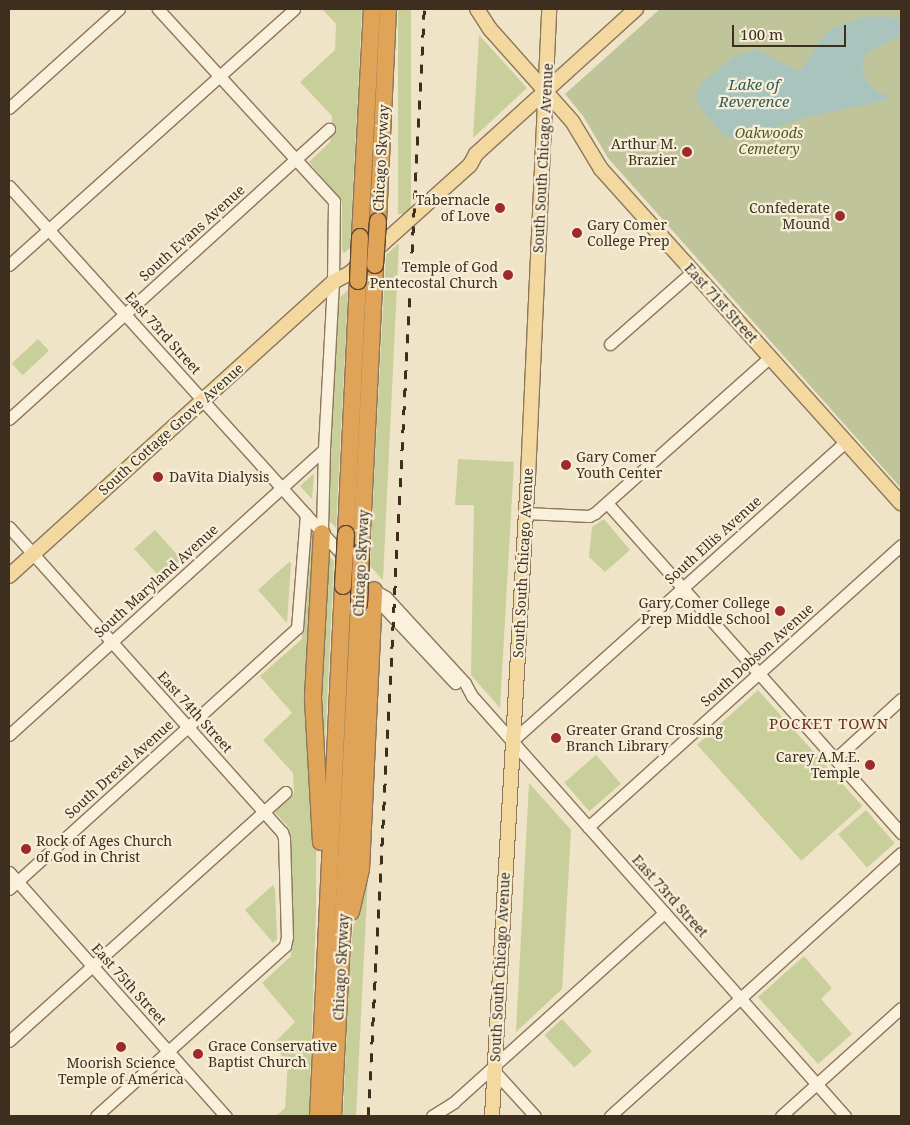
<!DOCTYPE html>
<style>
body{margin:0}
#map{position:relative;width:910px;height:1125px;overflow:hidden;background:#f0e4c8;font-family:"Noto Serif",serif}
div>[style]{position:absolute}
.green>*{inset:0;background:#c9cf9b;transform-origin:0 0}
.cemetery>*{inset:0;background:#bfc49a}
.water>*{inset:0;background:#a9c4bc}
.roads{filter:drop-shadow(1px 0 #8d765c) drop-shadow(-1px 0 #8d765c) drop-shadow(0 1px #8d765c) drop-shadow(0 -1px #8d765c)}
.minor>*{height:11px;margin:-5.5px;padding:0 5.5px;transform-origin:5.5px;border-radius:5.5px;background:#faf1dc}
.major>*{height:14px;margin:-7px;padding:0 7px;transform-origin:7px;border-radius:7px;background:#f3d9a0}
.highway>*{height:16px;margin:-8px;padding:0 8px;transform-origin:8px;border-radius:8px;background:#e0a458}
.rail>*{height:2.5px;margin-top:-1.25px;transform-origin:0;background:repeating-linear-gradient(90deg,#3d2e20 0 9px,transparent 0 18px)}
.bridges{filter:drop-shadow(1px 0 #5b4430) drop-shadow(-1px 0 #5b4430) drop-shadow(0 1px #5b4430) drop-shadow(0 -1px #5b4430)}
.highway-bridge>*{height:16px;margin:-8px;padding:0 8px;transform-origin:8px;border-radius:8px;background:#e0a458}
.dots>*{width:14px;height:14px;translate:-50% -50%;box-sizing:border-box;border:2px solid #f7eed8;border-radius:50%}
span{translate:-50% -50%;white-space:nowrap;text-align:center;line-height:1.15;-webkit-text-stroke:4.5px #f7eed8;paint-order:stroke}
.park-label{font-size:14px;color:#4d5a26;font-style:italic}
.poi-label{font-size:14px;color:#3d2e20}
.right{translate:-100% -50%;text-align:right}
.left{translate:0 -50%;text-align:left}
.street-label{font-size:14px;color:#3d2e20}
.water-label{font-size:15px;color:#2f5d5a;font-style:italic}
.neighbourhood-label{font-size:15px;color:#6b2e1e;letter-spacing:1px}
.frame{position:absolute;inset:0;border:10px solid #3d2e20;pointer-events:none}
.scale{position:absolute;left:732px;top:25px;width:114px;height:22px;box-sizing:border-box;border:2px solid #3d2e20;border-top:0;padding-left:6px;font-size:15px;line-height:18px;white-space:nowrap;color:#3d2e20;-webkit-text-stroke:4px #f7eed8;paint-order:stroke}
</style>
<div id="map">
<div class="green">
<div style="clip-path:polygon(322px 9px,362px 9px,350px 248px,344px 253px,342px 250px,342px 201px,309px 162px,330px 142px,332px 116px,300px 82px,335px 50px,336px 24px)"></div>
<div style="left:398px;top:9px;width:13px;height:205px"></div>
<div style="clip-path:polygon(479px 35px,527px 88px,473px 138px)"></div>
<div style="clip-path:polygon(399px 243px,383px 580px,370px 566px,377px 420px,386px 255px)"></div>
<div style="clip-path:polygon(348px 290px,336px 528px,326px 517px,336px 301px)"></div>
<div style="left:38px;top:339px;width:16px;height:36px;rotate:47deg"></div>
<div style="clip-path:polygon(458px 459px,514px 462px,500px 708px,471px 675px,474px 505px,455px 505px)"></div>
<div style="clip-path:polygon(313px 474px,314px 475px,312px 499px,300px 486px)"></div>
<div style="clip-path:polygon(604px 519px,630px 550px,605px 572px,589px 557px,592px 527px)"></div>
<div style="left:155px;top:530px;width:40px;height:28px;rotate:48deg"></div>
<div style="clip-path:polygon(310px 535px,317px 542px,316px 914px,309px 1116px,276px 1116px,285px 1108px,288px 1062px,272px 1045px,295px 1022px,262px 983px,291px 956px,289px 828px,274px 811px,294px 793px,293px 773px,263px 740px,292px 713px,260px 676px,302px 639px,307px 538px)"></div>
<div style="clip-path:polygon(328px 555px,334px 561px,324px 766px,317px 736px)"></div>
<div style="clip-path:polygon(289px 562px,291px 563px,287px 623px,258px 590px)"></div>
<div style="left:758px;top:690px;width:156px;height:82px;rotate:48deg"></div>
<div style="clip-path:polygon(375px 736px,356px 1116px,343px 1116px,350px 956px)"></div>
<div style="left:596px;top:755px;width:38px;height:42px;rotate:49deg"></div>
<div style="clip-path:polygon(529px 783px,571px 830px,562px 989px,516px 1032px)"></div>
<div style="left:866px;top:810px;width:44px;height:37px;rotate:49deg"></div>
<div style="clip-path:polygon(273px 885px,275px 889px,277px 939px,273px 943px,245px 910px)"></div>
<div style="clip-path:polygon(804px 956px,832px 988px,821px 999px,852px 1034px,818px 1064px,758px 997px)"></div>
<div style="left:562px;top:1019px;width:44px;height:24px;rotate:47deg"></div>
</div>
<div class="cemetery">
<div style="clip-path:polygon(660px 9px,901px 9px,901px 488px,608px 158px,583px 116px,565px 94px)"></div>
</div>
<div class="water">
<div style="clip-path:polygon(882px 16px,901px 19px,901px 35px,870px 51px,865px 55px,862px 69px,868px 83px,879px 93px,884px 94px,887px 97px,886px 100px,812px 116px,779px 126px,759px 136px,735px 140px,721px 133px,697px 103px,696px 93px,702px 83px,735px 56px,753px 50px,762px 52px,798px 71px,804px 66px,821px 39px,831px 28px,864px 17px)"></div>
</div>
<div class="roads">
<div class="minor">
<div style="left:158px;top:9px;width:260px;rotate:47.5deg"></div>
<div style="left:334px;top:201px;width:81px;rotate:90.7deg"></div>
<div style="left:333px;top:282px;width:167px;rotate:93.1deg"></div>
<div style="left:324px;top:449px;width:84px;rotate:91.4deg"></div>
<div style="left:9px;top:108px;width:148px;rotate:-42deg"></div>
<div style="left:9px;top:186px;width:503px;rotate:47.9deg"></div>
<div style="left:9px;top:265px;width:383px;rotate:-41.9deg"></div>
<div style="left:610px;top:344px;width:111px;rotate:-41.3deg"></div>
<div style="left:9px;top:419px;width:432px;rotate:-42.2deg"></div>
<div style="left:607px;top:503px;width:442px;rotate:48.3deg"></div>
<div style="left:526px;top:513px;width:63px;rotate:2.7deg"></div>
<div style="left:589px;top:516px;width:7px;rotate:-27deg"></div>
<div style="left:595px;top:513px;width:234px;rotate:-41.7deg"></div>
<div style="left:9px;top:527px;width:409px;rotate:48.2deg"></div>
<div style="left:282px;top:832px;width:6px;rotate:72deg"></div>
<div style="left:284px;top:838px;width:99px;rotate:88.3deg"></div>
<div style="left:287px;top:937px;width:9px;rotate:103deg"></div>
<div style="left:285px;top:946px;width:254px;rotate:138deg"></div>
<div style="left:374px;top:590px;width:14px;rotate:30deg"></div>
<div style="left:386px;top:597px;width:117px;rotate:47.4deg"></div>
<div style="left:465px;top:683px;width:15px;rotate:62deg"></div>
<div style="left:472px;top:696px;width:562px;rotate:48.39deg"></div>
<div style="left:375px;top:592px;width:12px;rotate:66deg"></div>
<div style="left:380px;top:603px;width:110px;rotate:46.8deg"></div>
<div style="left:9px;top:735px;width:425px;rotate:-42.2deg"></div>
<div style="left:512px;top:741px;width:449px;rotate:-41.9deg"></div>
<div style="left:835px;top:759px;width:89px;rotate:-42.3deg"></div>
<div style="left:588px;top:827px;width:421px;rotate:-42deg"></div>
<div style="left:9px;top:872px;width:327px;rotate:48.4deg"></div>
<div style="left:9px;top:889px;width:389px;rotate:-42.2deg"></div>
<div style="left:297px;top:628px;width:114px;rotate:-85.5deg"></div>
<div style="left:9px;top:1041px;width:372px;rotate:-42deg"></div>
<div style="left:495px;top:1072px;width:59px;rotate:47.7deg"></div>
<div style="left:432px;top:1116px;width:26px;rotate:-32deg"></div>
<div style="left:454px;top:1102px;width:283px;rotate:-42deg"></div>
<div style="left:610px;top:1116px;width:392px;rotate:-42.1deg"></div>
<div style="left:781px;top:1116px;width:161px;rotate:-42deg"></div>
</div>
<div class="major">
<div style="left:477px;top:9px;width:24px;rotate:57deg"></div>
<div style="left:490px;top:29px;width:123px;rotate:48.3deg"></div>
<div style="left:572px;top:121px;width:56px;rotate:58.9deg"></div>
<div style="left:601px;top:169px;width:449px;rotate:48.1deg"></div>
<div style="left:9px;top:576px;width:438px;rotate:-42.2deg"></div>
<div style="left:333px;top:282px;width:19px;rotate:-28deg"></div>
<div style="left:350px;top:273px;width:161px;rotate:-42deg"></div>
<div style="left:470px;top:165px;width:13px;rotate:-61deg"></div>
<div style="left:476px;top:154px;width:216px;rotate:-42.2deg"></div>
<div style="left:492px;top:1116px;width:640px;rotate:-86.78deg"></div>
<div style="left:528px;top:477px;width:468px;rotate:-87.4deg"></div>
</div>
<div class="highway">
<div style="left:378px;top:221px;width:212px;rotate:-87.3deg"></div>
<div style="left:360px;top:237px;width:228px;rotate:-87deg"></div>
<div style="left:346px;top:534px;width:253px;rotate:-87.3deg"></div>
<div style="left:361px;top:552px;width:287px;rotate:-87.2deg"></div>
<div style="left:321px;top:842px;width:145px;rotate:-93.2deg"></div>
<div style="left:313px;top:697px;width:164px;rotate:-86.9deg"></div>
<div style="left:351px;top:912px;width:44px;rotate:-76.9deg"></div>
<div style="left:361px;top:869px;width:279px;rotate:-87.3deg"></div>
<div style="left:318px;top:1116px;width:531px;rotate:-87.3deg"></div>
<div style="left:333px;top:1116px;width:513px;rotate:-87.09deg"></div>
</div>
</div>
<div class="rail">
<div style="left:368px;top:1116px;width:1108px;rotate:-87.1deg"></div>
</div>
<div class="bridges">
<div class="highway-bridge">
<div style="left:375px;top:265px;width:44px;rotate:-86.1deg"></div>
<div style="left:358px;top:281px;width:44px;rotate:-87.4deg"></div>
<div style="left:343px;top:586px;width:52px;rotate:-86.7deg"></div>
<div style="left:359px;top:604px;width:52px;rotate:-87.8deg"></div>
</div>
</div>
<div class="dots">
<div style="left:687px;top:152px;background:#9e2a2b"></div>
<div style="left:500px;top:208px;background:#9e2a2b"></div>
<div style="left:840px;top:216px;background:#9e2a2b"></div>
<div style="left:577px;top:233px;background:#9e2a2b"></div>
<div style="left:508px;top:275px;background:#9e2a2b"></div>
<div style="left:566px;top:465px;background:#9e2a2b"></div>
<div style="left:158px;top:477px;background:#9e2a2b"></div>
<div style="left:780px;top:611px;background:#9e2a2b"></div>
<div style="left:556px;top:738px;background:#9e2a2b"></div>
<div style="left:870px;top:765px;background:#9e2a2b"></div>
<div style="left:26px;top:849px;background:#9e2a2b"></div>
<div style="left:121px;top:1047px;background:#9e2a2b"></div>
<div style="left:198px;top:1054px;background:#9e2a2b"></div>
</div>
<div class="park-label">
<span style="left:769px;top:141px">Oakwoods<br>Cemetery</span>
</div>
<div class="poi-label">
<span class="right" style="left:677px;top:152px">Arthur M.<br>Brazier</span>
<span class="right" style="left:490px;top:208px">Tabernacle<br>of Love</span>
<span class="right" style="left:830px;top:216px">Confederate<br>Mound</span>
<span class="left" style="left:587px;top:233px">Gary Comer<br>College Prep</span>
<span class="right" style="left:498px;top:275px">Temple of God<br>Pentecostal Church</span>
<span class="left" style="left:576px;top:465px">Gary Comer<br>Youth Center</span>
<span class="left" style="left:169px;top:477px">DaVita Dialysis</span>
<span class="right" style="left:770px;top:611px">Gary Comer College<br>Prep Middle School</span>
<span class="left" style="left:566px;top:738px">Greater Grand Crossing<br>Branch Library</span>
<span class="right" style="left:860px;top:765px">Carey A.M.E.<br>Temple</span>
<span class="left" style="left:36px;top:849px">Rock of Ages Church<br>of God in Christ</span>
<span class="left" style="left:208px;top:1054px">Grace Conservative<br>Baptist Church</span>
<span style="left:121px;top:1071px">Moorish Science<br>Temple of America</span>
</div>
<div class="street-label">
<span style="left:381px;top:158px;rotate:-87deg">Chicago Skyway</span>
<span style="left:543px;top:158px;rotate:-87deg">South South Chicago Avenue</span>
<span style="left:192px;top:233px;rotate:-42deg">South Evans Avenue</span>
<span style="left:721px;top:303px;rotate:48deg">East 71st Street</span>
<span style="left:163px;top:333px;rotate:48deg">East 73rd Street</span>
<span style="left:171px;top:429px;rotate:-42deg">South Cottage Grove Avenue</span>
<span style="left:713px;top:540px;rotate:-42deg">South Ellis Avenue</span>
<span style="left:361px;top:563px;rotate:-87deg">Chicago Skyway</span>
<span style="left:523px;top:563px;rotate:-87deg">South South Chicago Avenue</span>
<span style="left:156px;top:581px;rotate:-42deg">South Maryland Avenue</span>
<span style="left:757px;top:655px;rotate:-42deg">South Dobson Avenue</span>
<span style="left:195px;top:712px;rotate:48deg">East 74th Street</span>
<span style="left:119px;top:769px;rotate:-42deg">South Drexel Avenue</span>
<span style="left:670px;top:896px;rotate:48deg">East 73rd Street</span>
<span style="left:341px;top:967px;rotate:-87deg">Chicago Skyway</span>
<span style="left:500px;top:967px;rotate:-87deg">South South Chicago Avenue</span>
<span style="left:129px;top:984px;rotate:48deg">East 75th Street</span>
</div>
<div class="water-label">
<span style="left:754px;top:93px">Lake of<br>Reverence</span>
</div>
<div class="neighbourhood-label">
<span style="left:829px;top:724px">POCKET TOWN</span>
</div>
<div class="frame"></div>
<div class="scale">100 m</div>
</div>
